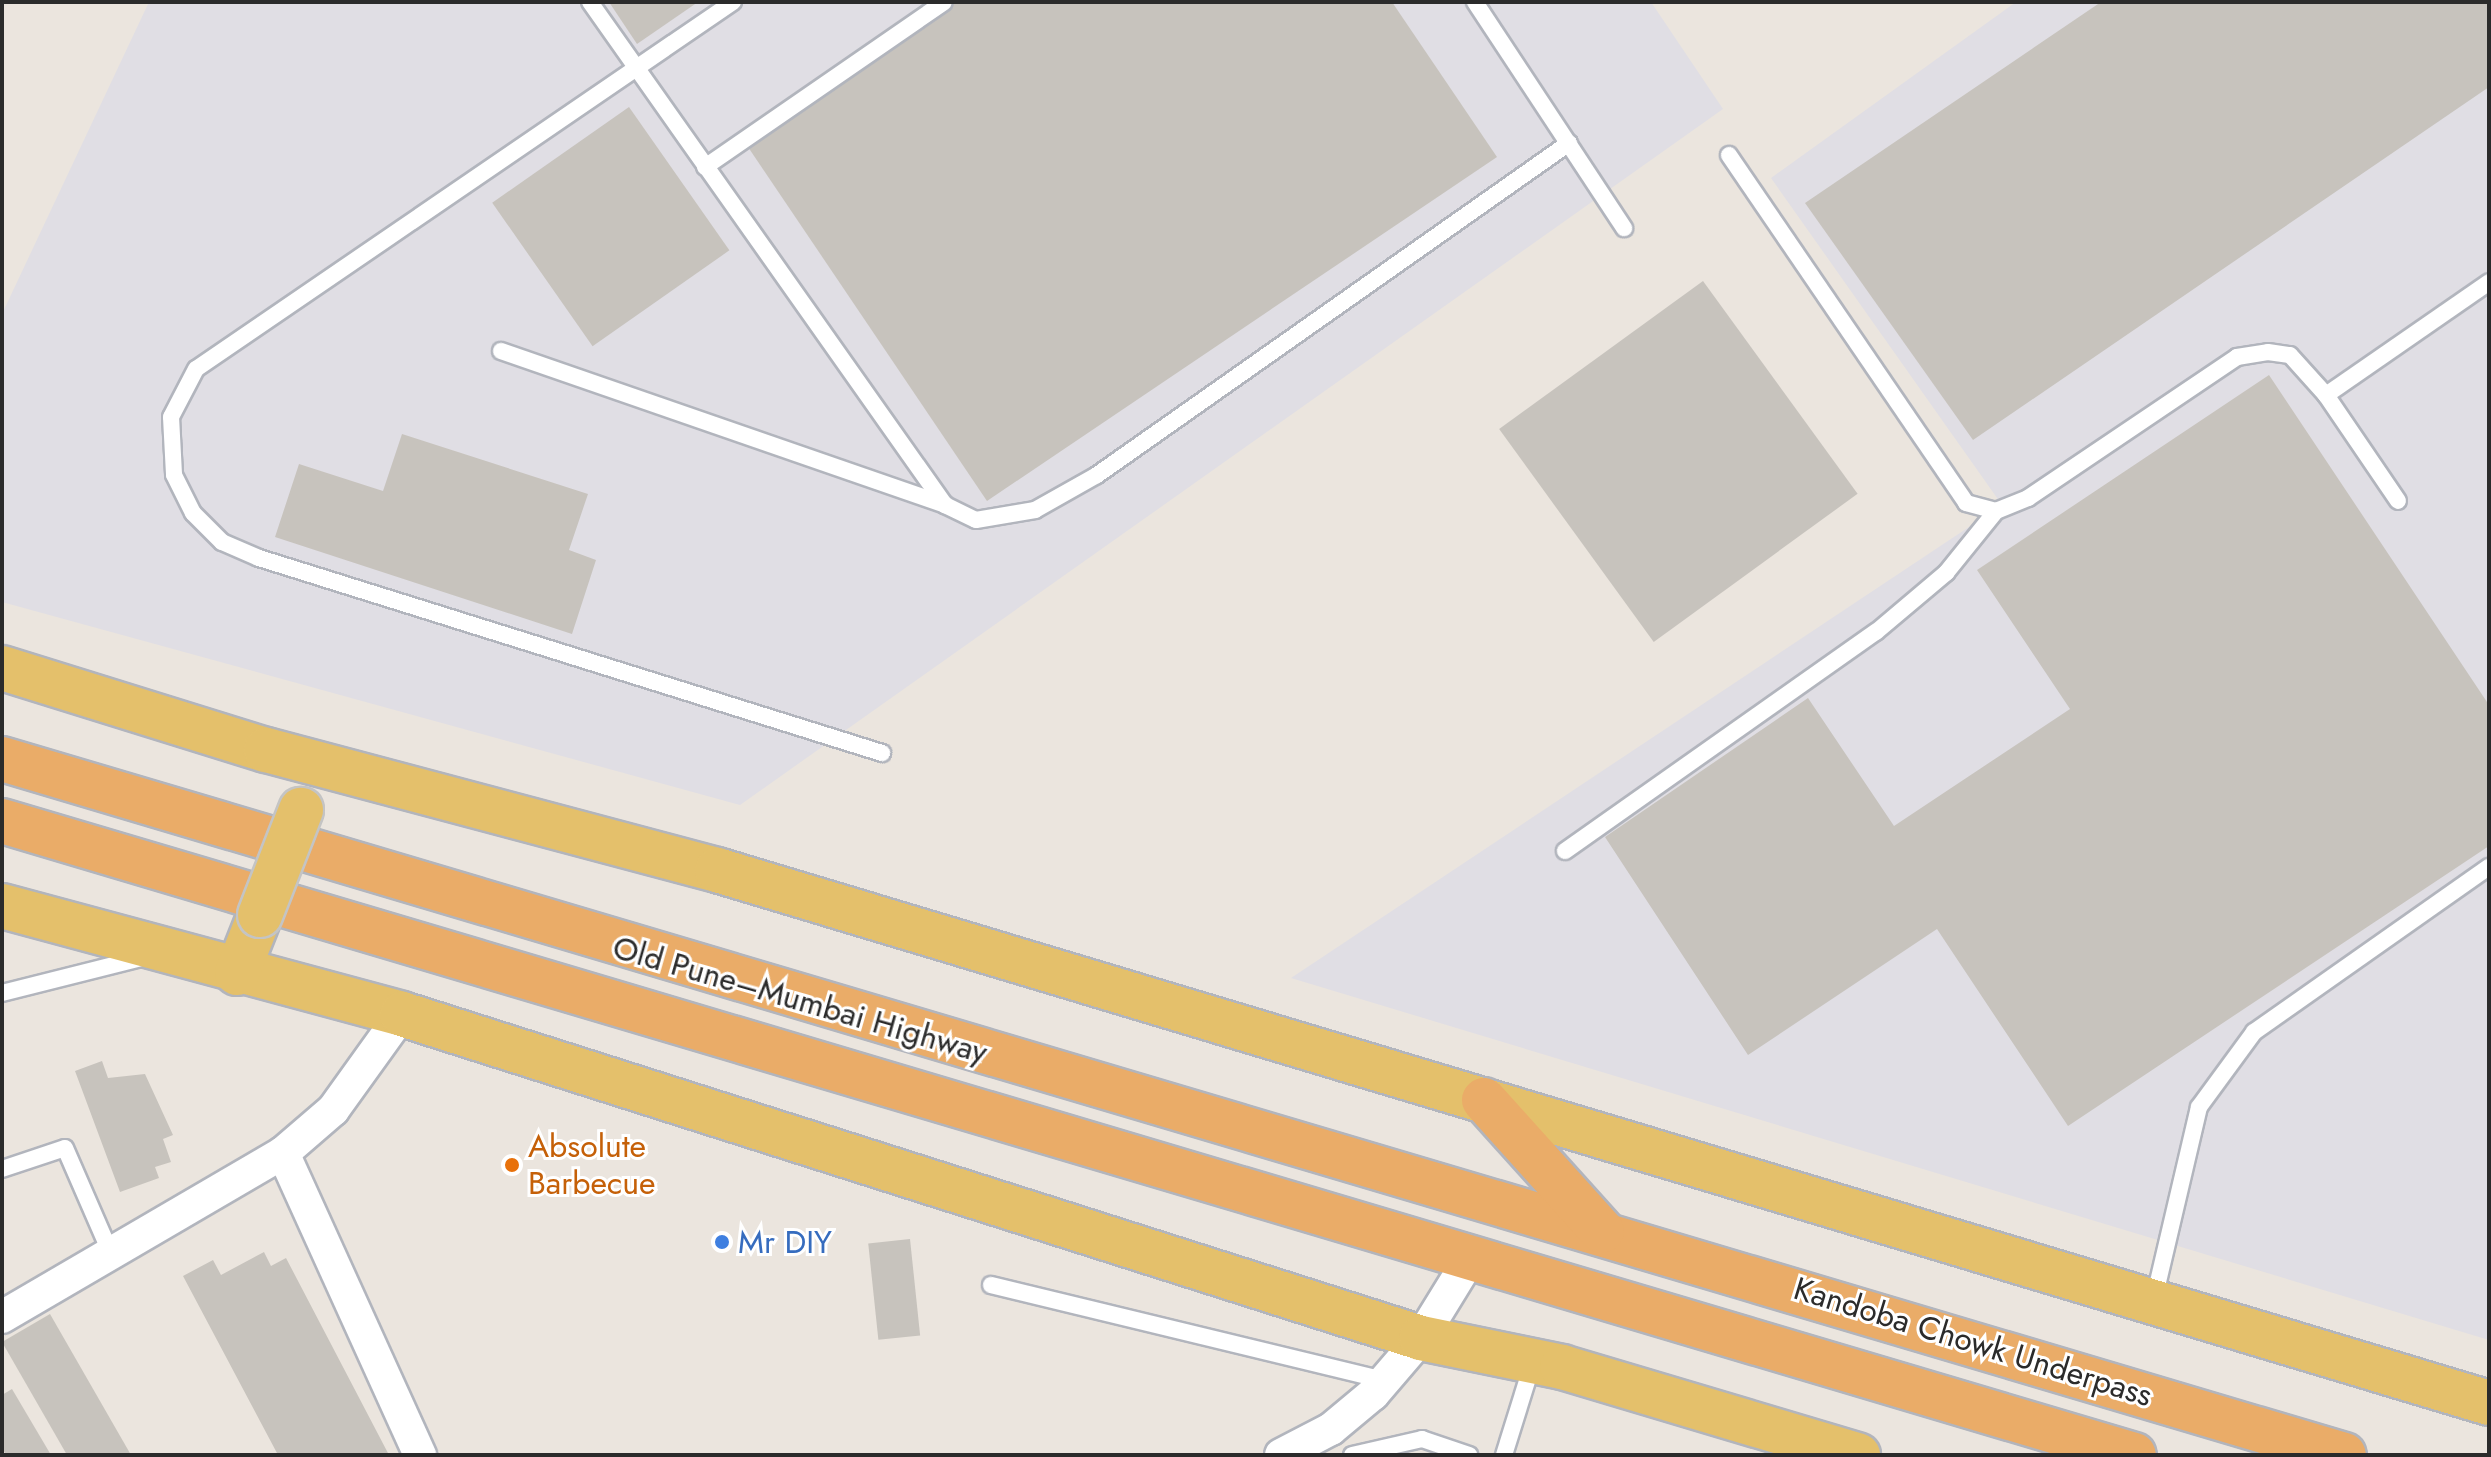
<!DOCTYPE html>
<meta charset="utf-8">
<style>
body{margin:0}
#map{position:relative;width:2491px;height:1457px;overflow:hidden;background:#ebe5de;font-family:Jost,sans-serif}
div>[style]{position:absolute}
.industrial>*{inset:0;background:#e0dee4}
.building>*{inset:0;background:#c7c3bd;transform-origin:0 0}
.roads{filter:drop-shadow(2px 0 #b2b5bd) drop-shadow(-2px 0 #b2b5bd) drop-shadow(0 2px #b2b5bd) drop-shadow(0 -2px #b2b5bd)}
.service>*{height:16px;margin:-8px;padding:0 8px;transform-origin:8px;border-radius:8px;background:#fff}
.minor>*{height:32px;margin:-16px;padding:0 16px;transform-origin:16px;border-radius:16px;background:#fff}
.primary>*{height:44px;margin:-22px;padding:0 22px;transform-origin:22px;border-radius:22px;background:#e4c06b}
.trunk>*{height:44px;margin:-22px;padding:0 22px;transform-origin:22px;border-radius:22px;background:#eaac68}
.bridges{filter:drop-shadow(2px 0 #c4c4c4) drop-shadow(-2px 0 #c4c4c4) drop-shadow(0 2px #c4c4c4) drop-shadow(0 -2px #c4c4c4)}
.primary-bridge>*{height:44px;margin:-22px;padding:0 22px;transform-origin:22px;border-radius:22px;background:#e4c06b}
.dots>*{width:22px;height:22px;translate:-50% -50%;box-sizing:border-box;border:4px solid #fff;border-radius:50%}
span{translate:-50% -50%;white-space:nowrap;text-align:center;line-height:1.15;-webkit-text-stroke:6px #fff;paint-order:stroke}
.street-label{font-size:32px;color:#2b2b2b}
.food-label{font-size:32px;color:#c56008}
.left{translate:0 -50%;text-align:left}
.shop-label{font-size:32px;color:#366cbe}
.frame{position:absolute;inset:0;border:4px solid #2b2b2b;pointer-events:none}
</style>
<div id="map">
<div class="industrial">
<div style="clip-path:polygon(149px 2px,1651px 2px,1723px 109px,740px 805px,2px 602px,2px 314px)"></div>
<div style="clip-path:polygon(2016px 2px,2489px 2px,2489px 1340px,1291px 978px,2002px 505px,1771px 178px)"></div>
</div>
<div class="building">
<div style="clip-path:polygon(609px 2px,698px 2px,637px 44px)"></div>
<div style="clip-path:polygon(957px 2px,1392px 2px,1497px 157px,987px 501px,746px 144px)"></div>
<div style="clip-path:polygon(2101px 2px,2489px 2px,2489px 87px,1973px 440px,1805px 203px)"></div>
<div style="left:629px;top:107px;width:175px;height:167px;rotate:55deg"></div>
<div style="left:1703px;top:281px;width:263px;height:252px;rotate:54deg"></div>
<div style="clip-path:polygon(2269px 375px,2489px 705px,2489px 846px,2068px 1126px,1937px 929px,1748px 1055px,1605px 837px,1808px 698px,1894px 826px,2070px 709px,1977px 570px)"></div>
<div style="clip-path:polygon(402px 434px,588px 494px,569px 550px,596px 560px,572px 634px,275px 537px,299px 464px,383px 491px)"></div>
<div style="clip-path:polygon(102px 1061px,108px 1078px,145px 1074px,173px 1135px,163px 1139px,171px 1162px,155px 1167px,159px 1178px,120px 1192px,75px 1071px)"></div>
<div style="left:910px;top:1239px;width:97px;height:42px;rotate:84deg"></div>
<div style="clip-path:polygon(264px 1252px,271px 1266px,286px 1258px,389px 1455px,278px 1455px,183px 1276px,213px 1260px,221px 1275px)"></div>
<div style="clip-path:polygon(50px 1314px,131px 1455px,67px 1455px,2px 1342px)"></div>
<div style="clip-path:polygon(12px 1389px,51px 1455px,6px 1455px,2px 1448px,2px 1395px)"></div>
</div>
<div class="roads">
<div class="service">
<div style="left:590px;top:2px;width:616px;rotate:54.79deg"></div>
<div style="left:945px;top:505px;width:34px;rotate:26deg"></div>
<div style="left:976px;top:520px;width:60px;rotate:-9.6deg"></div>
<div style="left:1035px;top:510px;width:71px;rotate:-29.4deg"></div>
<div style="left:1097px;top:475px;width:577px;rotate:-35.12deg"></div>
<div style="left:733px;top:2px;width:650px;rotate:145.65deg"></div>
<div style="left:196px;top:369px;width:54px;rotate:117.5deg"></div>
<div style="left:171px;top:417px;width:58px;rotate:87deg"></div>
<div style="left:174px;top:475px;width:42px;rotate:63.4deg"></div>
<div style="left:193px;top:513px;width:41px;rotate:45deg"></div>
<div style="left:222px;top:542px;width:40px;rotate:23.4deg"></div>
<div style="left:259px;top:558px;width:653px;rotate:17.38deg"></div>
<div style="left:1475px;top:2px;width:271px;rotate:56.6deg"></div>
<div style="left:1729px;top:155px;width:421px;rotate:55.7deg"></div>
<div style="left:1966px;top:503px;width:31px;rotate:15deg"></div>
<div style="left:1996px;top:511px;width:35px;rotate:-22deg"></div>
<div style="left:2028px;top:498px;width:252px;rotate:-34deg"></div>
<div style="left:2237px;top:357px;width:31px;rotate:-9deg"></div>
<div style="left:2268px;top:352px;width:22px;rotate:8deg"></div>
<div style="left:2290px;top:355px;width:54px;rotate:48deg"></div>
<div style="left:2326px;top:395px;width:128px;rotate:55.8deg"></div>
<div style="left:705px;top:167px;width:290px;rotate:-34.6deg"></div>
<div style="left:501px;top:351px;width:470px;rotate:19.1deg"></div>
<div style="left:2326px;top:395px;width:198px;rotate:-34.7deg"></div>
<div style="left:1565px;top:851px;width:380px;rotate:-35.2deg"></div>
<div style="left:1876px;top:632px;width:92px;rotate:-40.1deg"></div>
<div style="left:1946px;top:573px;width:80px;rotate:-51.1deg"></div>
<div style="left:2px;top:993px;width:147px;rotate:-14.1deg"></div>
<div style="left:2px;top:1169px;width:66px;rotate:-18.4deg"></div>
<div style="left:65px;top:1148px;width:118px;rotate:66.5deg"></div>
<div style="left:991px;top:1285px;width:405px;rotate:13.6deg"></div>
<div style="left:2154px;top:1299px;width:197px;rotate:-76.8deg"></div>
<div style="left:2199px;top:1107px;width:93px;rotate:-53.7deg"></div>
<div style="left:2254px;top:1032px;width:287px;rotate:-35.1deg"></div>
<div style="left:1352px;top:1455px;width:72px;rotate:-12.9deg"></div>
<div style="left:1422px;top:1439px;width:50px;rotate:18.8deg"></div>
<div style="left:1504px;top:1455px;width:97px;rotate:-72.7deg"></div>
</div>
<div class="minor">
<div style="left:283px;top:1153px;width:332px;rotate:65.6deg"></div>
<div style="left:2px;top:1317px;width:325px;rotate:-30.3deg"></div>
<div style="left:283px;top:1153px;width:66px;rotate:-40.7deg"></div>
<div style="left:333px;top:1110px;width:118px;rotate:-54.3deg"></div>
<div style="left:1281px;top:1455px;width:56px;rotate:-27.5deg"></div>
<div style="left:1331px;top:1429px;width:55px;rotate:-39.8deg"></div>
<div style="left:1373px;top:1394px;width:74px;rotate:-49.4deg"></div>
<div style="left:1421px;top:1338px;width:97px;rotate:-58.4deg"></div>
</div>
<div class="primary">
<div style="left:2px;top:668px;width:276px;rotate:17.3deg"></div>
<div style="left:266px;top:750px;width:467px;rotate:14.9deg"></div>
<div style="left:717px;top:870px;width:1850px;rotate:16.74deg"></div>
<div style="left:2px;top:906px;width:414px;rotate:15.1deg"></div>
<div style="left:402px;top:1014px;width:1069px;rotate:17.64deg"></div>
<div style="left:1421px;top:1338px;width:144px;rotate:11.6deg"></div>
<div style="left:1562px;top:1367px;width:309px;rotate:16.6deg"></div>
<div style="left:237px;top:973px;width:62px;rotate:-68.4deg"></div>
</div>
<div class="trunk">
<div style="left:2px;top:759px;width:2443px;rotate:16.55deg"></div>
<div style="left:2px;top:821px;width:2224px;rotate:16.56deg"></div>
<div style="left:1484px;top:1100px;width:176px;rotate:48deg"></div>
</div>
</div>
<div class="bridges">
<div class="primary-bridge">
<div style="left:260px;top:915px;width:113px;rotate:-68.7deg"></div>
</div>
</div>
<div class="dots">
<div style="left:512px;top:1165px;background:#e8710a"></div>
<div style="left:722px;top:1242px;background:#3f7fe0"></div>
</div>
<div class="street-label">
<span style="left:800px;top:1000px;rotate:16deg">Old Pune–Mumbai Highway</span>
<span style="left:1973px;top:1342px;rotate:17deg">Kandoba Chowk Underpass</span>
</div>
<div class="food-label">
<span class="left" style="left:528px;top:1165px">Absolute<br>Barbecue</span>
</div>
<div class="shop-label">
<span class="left" style="left:738px;top:1242px">Mr DIY</span>
</div>
<div class="frame"></div>
</div>
